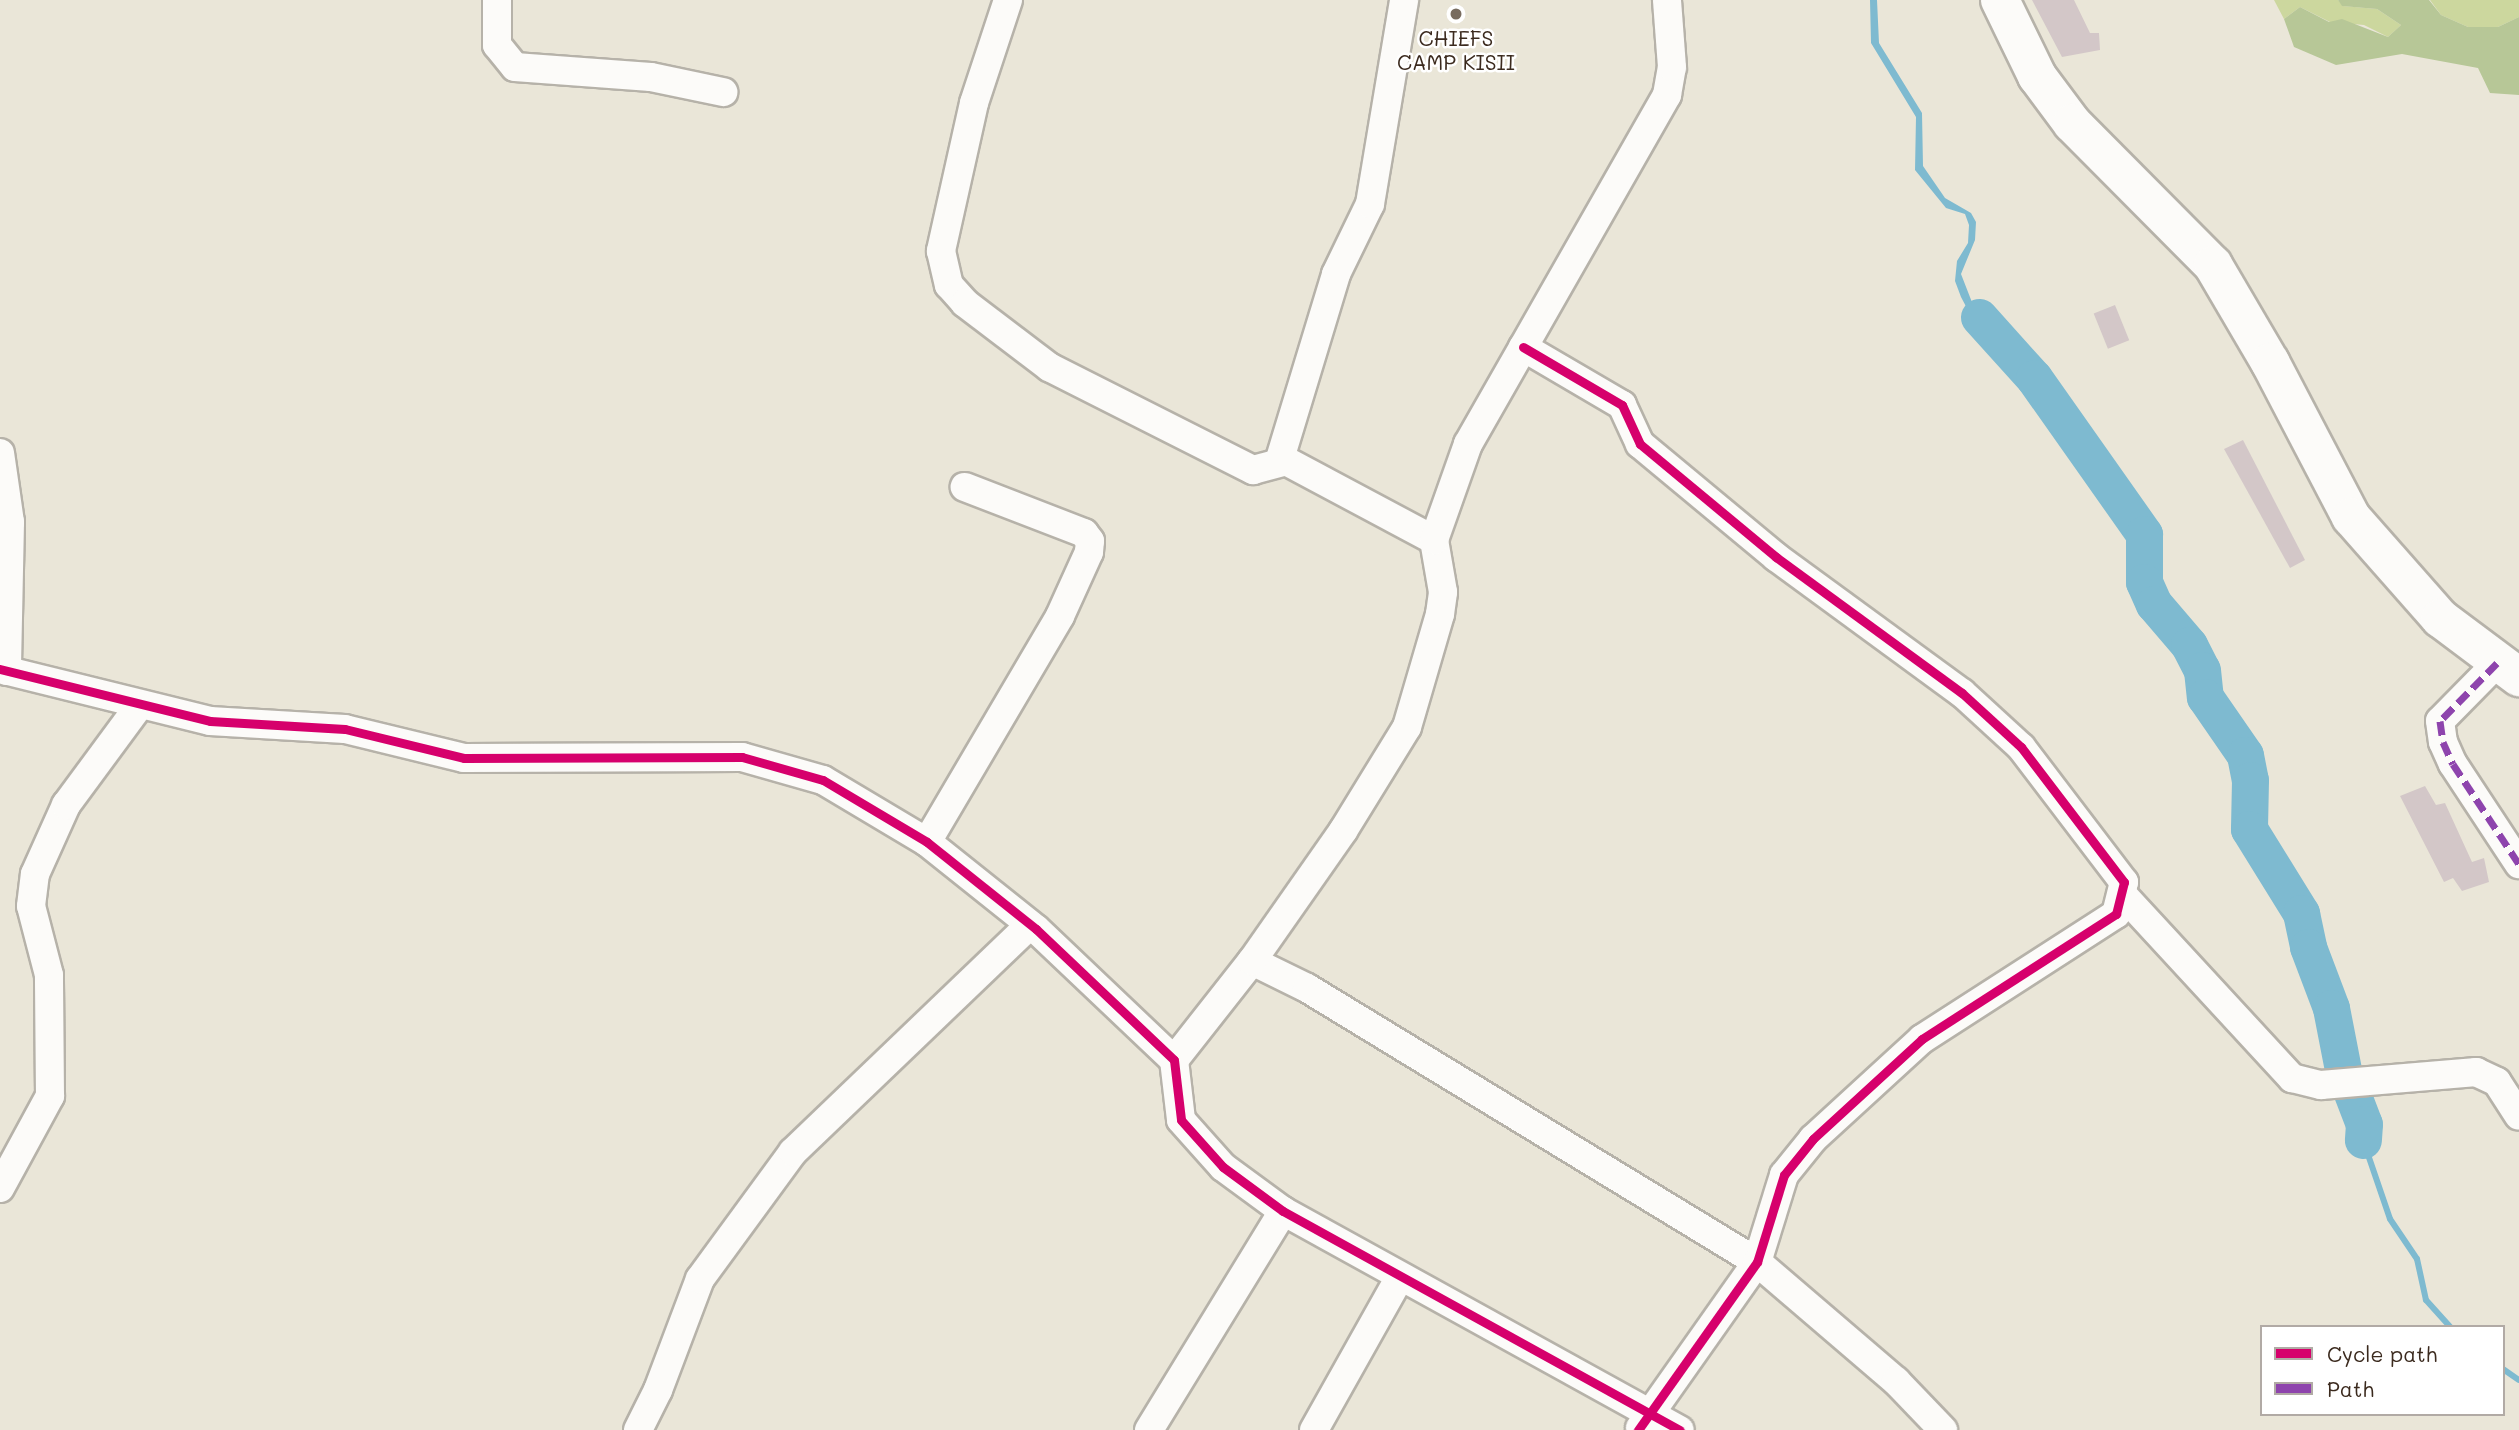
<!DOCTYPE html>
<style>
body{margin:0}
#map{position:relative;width:2519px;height:1430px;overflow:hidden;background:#eae6d8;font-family:Mali,sans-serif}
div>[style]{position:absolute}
.green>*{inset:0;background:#ccd79e}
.forest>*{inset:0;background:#b7c797}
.water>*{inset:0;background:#7ebad0}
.stream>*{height:6px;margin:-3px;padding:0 3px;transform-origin:3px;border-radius:3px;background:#7ebad0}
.river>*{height:37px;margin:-18.5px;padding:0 18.5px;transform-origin:18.5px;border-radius:18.5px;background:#7ebad0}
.building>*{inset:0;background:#d3c7c8;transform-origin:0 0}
.roads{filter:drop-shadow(2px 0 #b6b2a9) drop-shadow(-2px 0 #b6b2a9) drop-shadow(0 2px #b6b2a9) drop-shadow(0 -2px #b6b2a9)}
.minor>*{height:28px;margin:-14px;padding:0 14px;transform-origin:14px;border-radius:14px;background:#fcfbf9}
.highway>*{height:38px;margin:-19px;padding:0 19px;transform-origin:19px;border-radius:19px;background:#fcfbf9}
.quiet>*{height:7px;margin-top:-3.5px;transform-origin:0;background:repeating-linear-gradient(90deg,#8e44ad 0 14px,transparent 0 21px)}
.cycleway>*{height:9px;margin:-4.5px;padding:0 4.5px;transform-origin:4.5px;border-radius:4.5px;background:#d6006c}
.dots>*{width:19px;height:19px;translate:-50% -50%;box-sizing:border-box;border:4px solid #fff;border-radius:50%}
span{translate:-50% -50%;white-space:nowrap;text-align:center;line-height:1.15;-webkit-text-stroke:5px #fff;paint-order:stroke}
.poi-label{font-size:21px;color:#3b2a1e}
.legend{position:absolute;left:2260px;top:1325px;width:245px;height:91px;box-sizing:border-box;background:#fff;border:2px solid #b1aaa5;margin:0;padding:9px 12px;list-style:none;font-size:21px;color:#3b2a1e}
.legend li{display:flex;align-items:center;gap:14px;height:35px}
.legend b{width:35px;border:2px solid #b1aaa5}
</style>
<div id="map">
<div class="green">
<div style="clip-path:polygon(2274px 0,2338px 0,2343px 6px,2377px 9px,2401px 25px,2388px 37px,2364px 25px,2330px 22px,2300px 7px,2284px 19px)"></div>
<div style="clip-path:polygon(2430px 0,2519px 0,2519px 17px,2498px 27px,2468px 27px,2441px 15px)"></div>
</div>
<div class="forest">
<div style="clip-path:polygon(2338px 0,2429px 0,2441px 15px,2468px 27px,2498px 27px,2519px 17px,2519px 95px,2490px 93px,2478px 68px,2402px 54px,2336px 65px,2294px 47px,2284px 19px,2300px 7px,2329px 22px,2342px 19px,2388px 37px,2401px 25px,2377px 9px,2342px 6px)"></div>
</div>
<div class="water">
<div style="clip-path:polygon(1870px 0,1877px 0,1879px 43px,1922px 113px,1923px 166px,1945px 198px,1971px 213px,1976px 222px,1975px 240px,1961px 274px,1975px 310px,2014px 352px,1970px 314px,1961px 297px,1955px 281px,1957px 261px,1968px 243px,1969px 225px,1965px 214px,1946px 208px,1915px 170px,1916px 117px,1871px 43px)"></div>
</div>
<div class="stream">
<div style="left:2363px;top:1140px;width:83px;rotate:71.1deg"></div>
<div style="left:2390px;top:1219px;width:48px;rotate:56deg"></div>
<div style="left:2417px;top:1259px;width:42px;rotate:77.6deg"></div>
<div style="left:2426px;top:1300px;width:36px;rotate:48deg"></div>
<div style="left:2503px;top:1369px;width:19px;rotate:35deg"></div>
</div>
<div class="river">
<div style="left:1979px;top:317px;width:82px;rotate:48deg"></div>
<div style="left:2034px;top:378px;width:191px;rotate:54.8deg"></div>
<div style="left:2144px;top:534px;width:48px;rotate:90deg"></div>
<div style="left:2144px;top:582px;width:24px;rotate:66deg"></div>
<div style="left:2154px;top:604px;width:54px;rotate:49.5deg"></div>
<div style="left:2189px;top:645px;width:28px;rotate:63deg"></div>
<div style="left:2202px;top:670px;width:27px;rotate:84deg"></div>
<div style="left:2205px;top:697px;width:70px;rotate:55.4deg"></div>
<div style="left:2245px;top:755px;width:25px;rotate:79deg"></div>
<div style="left:2250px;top:780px;width:49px;rotate:91.2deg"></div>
<div style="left:2249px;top:829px;width:99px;rotate:58.2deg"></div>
<div style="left:2301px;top:913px;width:35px;rotate:78deg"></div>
<div style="left:2308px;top:947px;width:65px;rotate:69.3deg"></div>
<div style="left:2331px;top:1008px;width:68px;rotate:79deg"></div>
<div style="left:2352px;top:1093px;width:33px;rotate:69deg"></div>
<div style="left:2364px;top:1124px;width:16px;rotate:94deg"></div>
</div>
<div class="building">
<div style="clip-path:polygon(2032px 0,2074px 0,2090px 33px,2099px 33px,2100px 50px,2062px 57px)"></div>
<div style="left:2115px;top:305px;width:38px;height:23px;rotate:68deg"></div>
<div style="clip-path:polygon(2243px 440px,2305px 560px,2290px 568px,2224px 449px)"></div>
<div style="clip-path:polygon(2425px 786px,2436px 805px,2445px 803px,2472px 862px,2484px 858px,2489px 882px,2462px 891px,2453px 878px,2444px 882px,2400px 796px)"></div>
</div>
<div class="roads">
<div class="minor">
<div style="left:497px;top:0;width:45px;rotate:90deg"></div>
<div style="left:497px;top:45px;width:28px;rotate:51deg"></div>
<div style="left:515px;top:67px;width:136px;rotate:4.2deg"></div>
<div style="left:651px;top:77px;width:74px;rotate:11.8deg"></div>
<div style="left:1008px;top:0;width:108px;rotate:108.3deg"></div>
<div style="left:974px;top:103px;width:152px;rotate:102.6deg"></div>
<div style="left:941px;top:251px;width:35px;rotate:77deg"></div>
<div style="left:949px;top:285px;width:24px;rotate:48deg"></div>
<div style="left:965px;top:303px;width:106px;rotate:37.3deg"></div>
<div style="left:1049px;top:367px;width:229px;rotate:26.8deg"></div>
<div style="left:1253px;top:470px;width:34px;rotate:-15deg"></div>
<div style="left:1286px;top:461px;width:168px;rotate:28.1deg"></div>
<div style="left:1523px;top:347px;width:115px;rotate:30.4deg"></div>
<div style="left:1622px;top:405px;width:43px;rotate:65.2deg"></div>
<div style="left:1640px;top:444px;width:177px;rotate:39.7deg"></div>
<div style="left:1776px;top:557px;width:230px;rotate:36.2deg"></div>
<div style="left:1962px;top:693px;width:80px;rotate:42.5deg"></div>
<div style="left:2021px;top:747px;width:170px;rotate:52.7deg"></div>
<div style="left:2124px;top:882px;width:33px;rotate:104deg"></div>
<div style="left:2116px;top:914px;width:231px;rotate:147.2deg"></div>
<div style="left:1922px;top:1039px;width:148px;rotate:137.5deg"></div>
<div style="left:1813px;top:1139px;width:46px;rotate:128.9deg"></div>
<div style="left:1784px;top:1175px;width:91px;rotate:107.2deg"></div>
<div style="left:1757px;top:1262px;width:203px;rotate:125.2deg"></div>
<div style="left:0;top:453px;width:70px;rotate:81.8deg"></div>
<div style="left:10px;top:522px;width:149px;rotate:91.2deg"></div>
<div style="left:1279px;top:462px;width:196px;rotate:-73.1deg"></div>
<div style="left:1336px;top:274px;width:78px;rotate:-64.1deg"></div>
<div style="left:1370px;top:204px;width:207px;rotate:-80.5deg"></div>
<div style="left:2497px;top:663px;width:81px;rotate:134.5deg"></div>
<div style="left:2440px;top:721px;width:21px;rotate:82deg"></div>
<div style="left:2443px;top:742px;width:24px;rotate:66deg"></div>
<div style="left:2453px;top:764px;width:120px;rotate:56.6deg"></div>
<div style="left:0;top:669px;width:216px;rotate:13.9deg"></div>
<div style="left:210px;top:721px;width:135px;rotate:3.4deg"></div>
<div style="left:345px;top:729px;width:122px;rotate:13.7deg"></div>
<div style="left:464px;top:758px;width:278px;rotate:-0.2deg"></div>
<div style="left:742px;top:757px;width:84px;rotate:15.9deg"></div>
<div style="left:823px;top:780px;width:121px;rotate:30.8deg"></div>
<div style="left:927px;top:842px;width:139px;rotate:38.6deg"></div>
<div style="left:1036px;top:929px;width:190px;rotate:43.5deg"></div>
<div style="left:1174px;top:1060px;width:60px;rotate:83.3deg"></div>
<div style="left:1181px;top:1120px;width:63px;rotate:48.2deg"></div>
<div style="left:1223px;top:1167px;width:74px;rotate:36.3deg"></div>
<div style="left:1283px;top:1211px;width:453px;rotate:28.9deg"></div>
<div style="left:927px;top:842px;width:262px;rotate:-59.5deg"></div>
<div style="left:1060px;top:616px;width:70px;rotate:-65.6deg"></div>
<div style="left:1089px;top:552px;width:11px;rotate:-85deg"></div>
<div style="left:1090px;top:541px;width:10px;rotate:-127deg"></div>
<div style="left:1084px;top:533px;width:128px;rotate:-158.9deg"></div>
<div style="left:2124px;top:896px;width:248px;rotate:47.3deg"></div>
<div style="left:2292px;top:1078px;width:30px;rotate:14deg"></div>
<div style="left:2321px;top:1085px;width:156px;rotate:-4.8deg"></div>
<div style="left:2476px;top:1072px;width:23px;rotate:25deg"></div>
<div style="left:2497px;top:1082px;width:40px;rotate:57.1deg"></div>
<div style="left:1252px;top:961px;width:61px;rotate:26.1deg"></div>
<div style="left:1307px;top:988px;width:527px;rotate:31.34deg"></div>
<div style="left:1757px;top:1262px;width:183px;rotate:40.6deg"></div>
<div style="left:1896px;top:1381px;width:68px;rotate:46.2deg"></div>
<div style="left:1174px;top:1060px;width:126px;rotate:-51.8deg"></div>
<div style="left:1252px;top:961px;width:159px;rotate:-55deg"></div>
<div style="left:1343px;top:831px;width:122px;rotate:-58.4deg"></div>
<div style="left:1407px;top:727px;width:118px;rotate:-73.7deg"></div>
<div style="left:1440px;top:614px;width:22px;rotate:-82deg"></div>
<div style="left:1443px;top:592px;width:53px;rotate:-99.8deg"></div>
<div style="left:1434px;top:540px;width:102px;rotate:-70.5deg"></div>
<div style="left:1468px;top:444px;width:402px;rotate:-60.3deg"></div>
<div style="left:1667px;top:95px;width:28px;rotate:-80deg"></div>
<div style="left:1672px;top:67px;width:67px;rotate:-94.3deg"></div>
<div style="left:0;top:1188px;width:105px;rotate:-61.5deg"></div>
<div style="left:50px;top:1096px;width:121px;rotate:-90.5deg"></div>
<div style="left:49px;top:975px;width:71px;rotate:-104.6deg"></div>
<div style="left:31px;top:906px;width:32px;rotate:-83deg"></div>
<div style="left:35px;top:874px;width:76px;rotate:-65.8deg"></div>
<div style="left:66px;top:805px;width:123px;rotate:-53.6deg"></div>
<div style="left:638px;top:1430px;width:45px;rotate:-63.4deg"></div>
<div style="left:658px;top:1390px;width:119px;rotate:-69.3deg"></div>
<div style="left:700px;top:1279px;width:157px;rotate:-53.8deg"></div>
<div style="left:793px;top:1152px;width:328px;rotate:-43.8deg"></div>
<div style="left:1149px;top:1430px;width:257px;rotate:-58.5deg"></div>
<div style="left:1314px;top:1430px;width:176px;rotate:-60.7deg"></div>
</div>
<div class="highway">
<div style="left:2000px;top:0;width:85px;rotate:64deg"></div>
<div style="left:2037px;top:76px;width:59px;rotate:53.3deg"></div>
<div style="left:2072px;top:123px;width:200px;rotate:45.2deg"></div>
<div style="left:2213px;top:265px;width:113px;rotate:59.6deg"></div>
<div style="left:2270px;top:362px;width:175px;rotate:62.4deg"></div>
<div style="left:2351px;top:517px;width:135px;rotate:48.6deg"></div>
<div style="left:2440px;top:618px;width:99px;rotate:36.8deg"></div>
</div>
</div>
<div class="quiet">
<div style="left:2497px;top:663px;width:81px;rotate:134.5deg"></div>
<div style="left:2440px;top:721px;width:21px;rotate:82deg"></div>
<div style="left:2443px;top:742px;width:24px;rotate:66deg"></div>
<div style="left:2453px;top:764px;width:120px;rotate:56.6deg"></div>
</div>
<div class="cycleway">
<div style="left:1523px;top:347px;width:115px;rotate:30.4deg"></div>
<div style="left:1622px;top:405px;width:43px;rotate:65.2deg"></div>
<div style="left:1640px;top:444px;width:177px;rotate:39.7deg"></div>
<div style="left:1776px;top:557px;width:230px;rotate:36.2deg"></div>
<div style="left:1962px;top:693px;width:80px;rotate:42.5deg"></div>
<div style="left:2021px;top:747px;width:170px;rotate:52.7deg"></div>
<div style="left:2124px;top:882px;width:33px;rotate:104deg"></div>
<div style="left:2116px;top:914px;width:231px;rotate:147.2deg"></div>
<div style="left:1922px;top:1039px;width:148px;rotate:137.5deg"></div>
<div style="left:1813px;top:1139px;width:46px;rotate:128.9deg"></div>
<div style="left:1784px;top:1175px;width:91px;rotate:107.2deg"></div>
<div style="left:1757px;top:1262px;width:206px;rotate:125.3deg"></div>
<div style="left:0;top:669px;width:216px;rotate:13.9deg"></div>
<div style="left:210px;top:721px;width:135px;rotate:3.4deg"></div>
<div style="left:345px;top:729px;width:122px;rotate:13.7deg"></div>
<div style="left:464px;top:758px;width:278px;rotate:-0.2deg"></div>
<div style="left:742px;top:757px;width:84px;rotate:15.9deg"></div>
<div style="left:823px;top:780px;width:121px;rotate:30.8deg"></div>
<div style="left:927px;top:842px;width:139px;rotate:38.6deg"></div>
<div style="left:1036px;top:929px;width:190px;rotate:43.5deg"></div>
<div style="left:1174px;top:1060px;width:60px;rotate:83.3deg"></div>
<div style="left:1181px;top:1120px;width:63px;rotate:48.2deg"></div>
<div style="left:1223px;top:1167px;width:74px;rotate:36.3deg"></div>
<div style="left:1283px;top:1211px;width:453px;rotate:28.9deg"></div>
</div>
<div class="dots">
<div style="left:1456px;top:14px;background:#786c5f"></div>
</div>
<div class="poi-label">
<span style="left:1456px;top:50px">CHIEFS<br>CAMP KISII</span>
</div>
<ul class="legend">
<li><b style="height:9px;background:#d6006c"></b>Cycle path</li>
<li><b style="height:9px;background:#8e44ad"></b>Path</li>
</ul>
</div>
